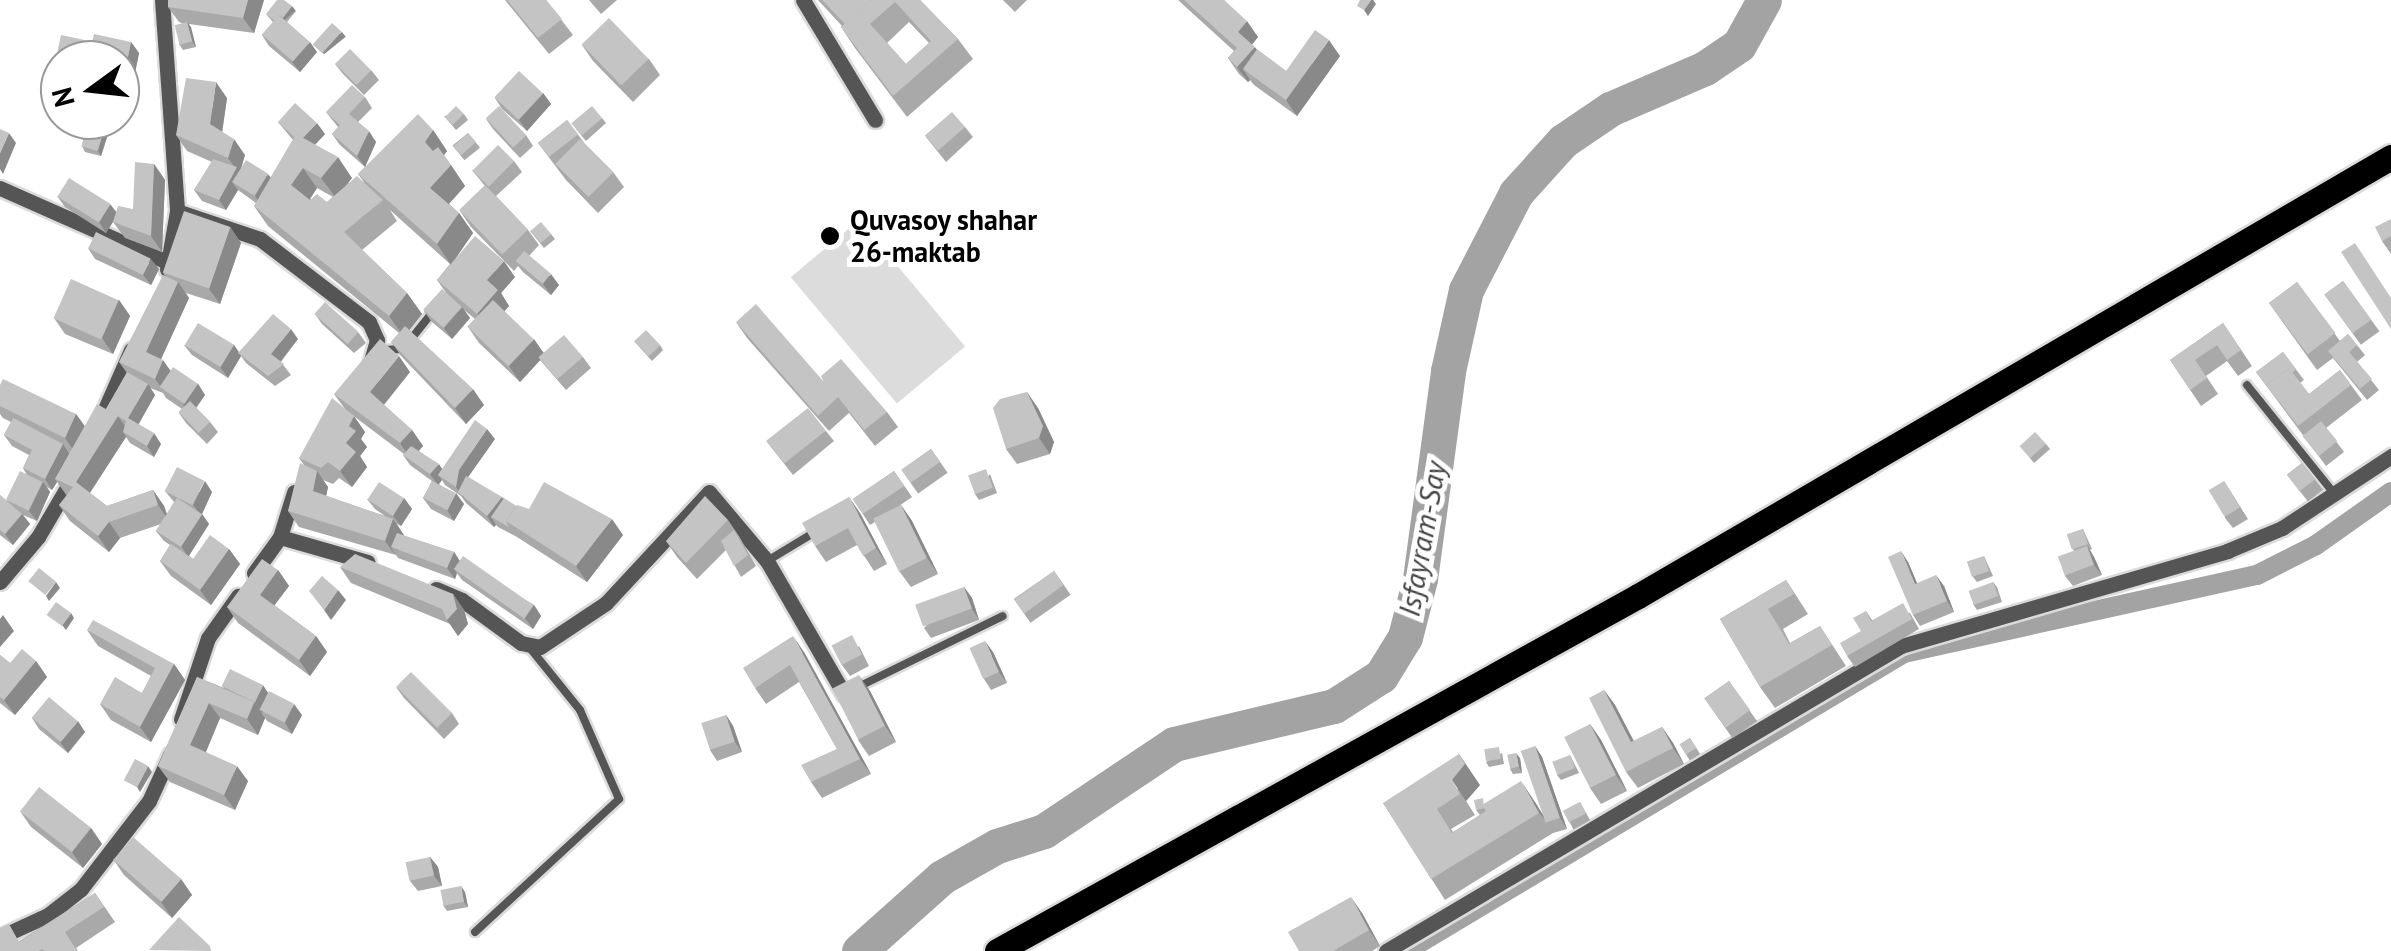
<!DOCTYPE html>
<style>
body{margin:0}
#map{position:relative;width:2391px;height:951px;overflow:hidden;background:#fff;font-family:"PT Sans",sans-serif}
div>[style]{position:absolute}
.green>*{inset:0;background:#dcdcdc;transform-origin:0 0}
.canal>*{height:20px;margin:-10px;padding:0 10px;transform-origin:10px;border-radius:10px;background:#a3a3a3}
.river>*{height:35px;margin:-17.5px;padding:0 17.5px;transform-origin:17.5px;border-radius:17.5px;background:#a3a3a3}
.roads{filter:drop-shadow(2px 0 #dbdbdb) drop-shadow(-2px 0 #dbdbdb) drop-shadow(0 2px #dbdbdb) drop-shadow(0 -2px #dbdbdb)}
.lane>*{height:8px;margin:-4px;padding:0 4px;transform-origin:4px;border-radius:4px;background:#555}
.street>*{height:15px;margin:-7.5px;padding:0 7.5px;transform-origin:7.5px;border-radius:7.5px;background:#555}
.primary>*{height:25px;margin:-12.5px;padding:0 12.5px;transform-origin:12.5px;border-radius:12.5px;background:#000}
.wall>*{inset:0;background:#a9a9a9;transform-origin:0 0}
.shaded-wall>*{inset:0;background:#898989;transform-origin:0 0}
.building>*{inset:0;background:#c4c4c4;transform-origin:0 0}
.dots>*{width:28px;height:28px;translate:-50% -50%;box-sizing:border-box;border:5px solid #fff;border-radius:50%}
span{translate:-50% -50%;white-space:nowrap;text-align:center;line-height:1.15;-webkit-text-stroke:10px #fff;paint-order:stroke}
.poi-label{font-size:28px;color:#000;font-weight:700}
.left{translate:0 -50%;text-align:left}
.water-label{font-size:30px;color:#444;font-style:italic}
.north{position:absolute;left:40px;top:40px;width:100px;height:100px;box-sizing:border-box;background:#fff;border:2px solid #999;border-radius:50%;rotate:255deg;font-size:28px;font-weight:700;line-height:40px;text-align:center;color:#000}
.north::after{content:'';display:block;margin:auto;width:35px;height:45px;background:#000;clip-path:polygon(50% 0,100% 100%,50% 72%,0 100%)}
</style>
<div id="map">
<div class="green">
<div style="left:859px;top:220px;width:165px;height:89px;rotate:50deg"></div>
</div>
<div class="canal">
<div style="left:1406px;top:951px;width:580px;rotate:-30.9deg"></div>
<div style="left:1904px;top:653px;width:362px;rotate:-12.5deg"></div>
<div style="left:2257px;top:575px;width:66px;rotate:-27deg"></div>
<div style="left:2316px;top:545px;width:92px;rotate:-35.2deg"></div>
</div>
<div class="river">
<div style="left:859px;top:951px;width:111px;rotate:-41.7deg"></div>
<div style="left:942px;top:877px;width:63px;rotate:-29.4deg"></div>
<div style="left:997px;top:846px;width:49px;rotate:-17.7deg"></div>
<div style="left:1044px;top:831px;width:156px;rotate:-33.8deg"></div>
<div style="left:1174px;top:744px;width:164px;rotate:-13.4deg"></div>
<div style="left:1334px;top:706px;width:56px;rotate:-32.6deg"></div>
<div style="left:1381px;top:676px;width:46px;rotate:-58.4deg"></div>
<div style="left:1405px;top:637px;width:60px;rotate:-75.5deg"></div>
<div style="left:1420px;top:579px;width:210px;rotate:-82.3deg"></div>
<div style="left:1448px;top:371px;width:83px;rotate:-77.5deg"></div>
<div style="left:1466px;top:290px;width:109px;rotate:-62.7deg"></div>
<div style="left:1516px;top:193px;width:70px;rotate:-47.9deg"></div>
<div style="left:1563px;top:141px;width:57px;rotate:-34.2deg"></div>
<div style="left:1610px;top:109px;width:103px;rotate:-23.3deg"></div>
<div style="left:1705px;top:68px;width:41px;rotate:-34.1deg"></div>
<div style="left:1739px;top:45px;width:51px;rotate:-60.9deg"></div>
</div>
<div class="roads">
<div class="lane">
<div style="left:383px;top:350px;width:20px;rotate:-3deg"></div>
<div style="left:403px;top:349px;width:51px;rotate:-51.3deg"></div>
<div style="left:2247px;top:385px;width:137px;rotate:51.2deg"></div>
<div style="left:767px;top:561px;width:56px;rotate:-31.1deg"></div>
<div style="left:858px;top:687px;width:161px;rotate:-26.1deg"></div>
<div style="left:475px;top:932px;width:196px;rotate:-42.7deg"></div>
<div style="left:619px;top:799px;width:97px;rotate:-113.7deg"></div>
<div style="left:580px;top:710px;width:80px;rotate:-128.9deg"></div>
</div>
<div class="street">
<div style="left:162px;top:0;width:212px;rotate:85.9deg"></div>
<div style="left:177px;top:211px;width:59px;rotate:99.8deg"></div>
<div style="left:803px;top:0;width:140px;rotate:59deg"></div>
<div style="left:0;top:188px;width:185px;rotate:23.9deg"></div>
<div style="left:177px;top:211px;width:88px;rotate:18.6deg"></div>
<div style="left:260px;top:239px;width:137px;rotate:37.3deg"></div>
<div style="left:369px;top:322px;width:20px;rotate:66deg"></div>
<div style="left:377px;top:340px;width:22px;rotate:106deg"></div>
<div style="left:98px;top:425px;width:82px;rotate:-66.3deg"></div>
<div style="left:280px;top:537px;width:91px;rotate:15.9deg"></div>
<div style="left:254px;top:573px;width:44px;rotate:-54.2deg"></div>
<div style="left:280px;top:537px;width:47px;rotate:-72.7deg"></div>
<div style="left:0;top:582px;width:59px;rotate:-49.8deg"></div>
<div style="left:38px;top:537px;width:69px;rotate:-59.7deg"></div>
<div style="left:436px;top:589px;width:28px;rotate:23deg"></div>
<div style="left:462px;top:600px;width:73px;rotate:36.1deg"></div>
<div style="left:521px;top:643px;width:19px;rotate:12deg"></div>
<div style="left:540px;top:647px;width:79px;rotate:-33.7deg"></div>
<div style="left:606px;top:603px;width:151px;rotate:-47.1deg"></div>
<div style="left:709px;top:492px;width:90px;rotate:50deg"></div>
<div style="left:767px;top:561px;width:154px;rotate:59.9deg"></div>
<div style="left:181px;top:719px;width:85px;rotate:-71.6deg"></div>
<div style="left:208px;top:638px;width:52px;rotate:-54.5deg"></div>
<div style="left:0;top:937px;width:53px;rotate:-24.6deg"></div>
<div style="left:48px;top:915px;width:42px;rotate:-38.2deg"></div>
<div style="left:81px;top:889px;width:111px;rotate:-52.3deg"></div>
<div style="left:149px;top:801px;width:51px;rotate:-65.5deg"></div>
<div style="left:1386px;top:951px;width:599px;rotate:-30.64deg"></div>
<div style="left:1901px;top:646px;width:340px;rotate:-16.2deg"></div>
<div style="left:2227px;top:551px;width:60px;rotate:-22.7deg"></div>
<div style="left:2282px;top:528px;width:131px;rotate:-33.4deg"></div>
</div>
<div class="primary">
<div style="left:997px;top:951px;width:733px;rotate:-28.98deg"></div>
<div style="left:1638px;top:596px;width:872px;rotate:-30.24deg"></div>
</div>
</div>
<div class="wall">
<div style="clip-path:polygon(168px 0,264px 0,254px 33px,189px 24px,196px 47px,183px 50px,179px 44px,182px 23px,179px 22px,168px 7px)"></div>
<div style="clip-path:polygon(505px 0,546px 0,573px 35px,549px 54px)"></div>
<div style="clip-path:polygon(589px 0,617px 0,601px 14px)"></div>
<div style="clip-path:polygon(evenodd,818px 0,920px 0,958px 39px,973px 59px,907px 117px,855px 48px,841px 27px,842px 26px,818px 0,909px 22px,929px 43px,906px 64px,887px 43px,909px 22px)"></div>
<div style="clip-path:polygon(1003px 0,1027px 0,1015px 12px)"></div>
<div style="clip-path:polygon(1178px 0,1224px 0,1258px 37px,1252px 45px,1257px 50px,1286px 71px,1340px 56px,1297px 116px,1254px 85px,1250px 80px,1248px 82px,1239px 74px,1228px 58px,1234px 51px)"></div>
<div style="clip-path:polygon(296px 11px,287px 22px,317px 52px,300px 72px,269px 46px,262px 35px,273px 22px,266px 14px)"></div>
<div style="clip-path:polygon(131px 42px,139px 53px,134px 78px,120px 75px,120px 60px,63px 60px,58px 52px,92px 44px)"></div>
<div style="clip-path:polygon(582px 45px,649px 59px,660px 75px,633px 102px,593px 61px)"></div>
<div style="clip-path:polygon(335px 64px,371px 70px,379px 80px,364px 95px,343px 74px)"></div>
<div style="clip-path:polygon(543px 93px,551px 104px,527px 131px,502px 109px,495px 98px)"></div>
<div style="clip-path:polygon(evenodd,365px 97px,372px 108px,358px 122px,376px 142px,365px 167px,433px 130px,447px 151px,444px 155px,465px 186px,449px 204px,459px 213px,473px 233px,456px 258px,515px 277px,501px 293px,509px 306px,504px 311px,544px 353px,583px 357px,591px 368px,566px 390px,540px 360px,520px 382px,479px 343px,468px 327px,475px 319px,464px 310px,470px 318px,452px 339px,431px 321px,424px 311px,447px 294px,437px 280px,450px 264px,390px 210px,397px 221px,362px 250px,407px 293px,422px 314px,409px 330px,484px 405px,466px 424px,402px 357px,391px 342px,399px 333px,268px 226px,254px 206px,256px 203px,238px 190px,226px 210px,202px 201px,194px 190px,212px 162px,187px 151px,176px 135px,227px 98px,222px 132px,245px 155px,241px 168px,271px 177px,293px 140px,278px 122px,325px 134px,315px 145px,352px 178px,348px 183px,364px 182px,358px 174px,365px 167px,340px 145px,332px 134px,338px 127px,326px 112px,365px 97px,317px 188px,333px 197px,327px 202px,310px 199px,317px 188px)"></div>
<div style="clip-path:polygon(464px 114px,468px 120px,456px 130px,444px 116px)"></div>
<div style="clip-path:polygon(602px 118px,606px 123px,586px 141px,576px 129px)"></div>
<div style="clip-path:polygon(486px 119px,526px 135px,533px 146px,520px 158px,493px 129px)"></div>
<div style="clip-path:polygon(567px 120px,585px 144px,613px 172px,624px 187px,598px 213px,566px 180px,538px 143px)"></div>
<div style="clip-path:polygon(965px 127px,973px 137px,946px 162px,926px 137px)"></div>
<div style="left:468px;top:133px;width:19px;height:20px;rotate:51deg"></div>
<div style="clip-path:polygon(108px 134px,101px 156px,85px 152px,82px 146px)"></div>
<div style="clip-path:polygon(514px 161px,522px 172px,496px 196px,528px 230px,539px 245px,529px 256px,559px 285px,551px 295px,523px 272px,518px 266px,514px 271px,471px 227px,460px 211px,485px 186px,472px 170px)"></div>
<div style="clip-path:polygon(154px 164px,165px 180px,162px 252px,125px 238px,113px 222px,114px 220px,106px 233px,65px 207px,57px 196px,116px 212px,133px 209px)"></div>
<div style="clip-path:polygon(2391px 219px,2391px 254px,2382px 241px)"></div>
<div style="clip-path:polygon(230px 227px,241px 243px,220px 304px,186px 293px,189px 298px,161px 359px,170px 370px,198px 384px,205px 395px,196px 408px,210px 422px,218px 432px,207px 444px,186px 423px,179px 413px,182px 409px,166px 398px,163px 393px,150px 388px,155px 395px,138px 424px,161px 444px,154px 457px,130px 443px,126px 437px,90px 493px,107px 506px,153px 490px,164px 506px,167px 514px,174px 502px,165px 491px,212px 492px,202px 514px,209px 524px,189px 556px,193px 559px,229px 549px,240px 564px,211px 605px,171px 576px,160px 561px,170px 545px,164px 541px,156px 531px,161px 524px,120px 538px,109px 552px,70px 521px,59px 505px,67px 496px,57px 482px,52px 490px,47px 487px,50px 492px,37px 521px,23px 515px,30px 524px,13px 545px,0 535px,0 495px,7px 501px,27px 475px,23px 468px,29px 455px,12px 446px,4px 435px,11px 422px,3px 418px,0 414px,0 406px,76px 414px,85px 426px,106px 409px,127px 373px,119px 362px,165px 276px,163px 273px)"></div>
<div style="clip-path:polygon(530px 231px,551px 234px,555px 239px,544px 248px)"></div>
<div style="clip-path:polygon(88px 248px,159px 269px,151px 285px,95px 259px)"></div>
<div style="left:2343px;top:281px;width:62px;height:23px;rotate:54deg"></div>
<div style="clip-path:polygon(2297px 282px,2340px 341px,2348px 334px,2365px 355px,2357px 362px,2379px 390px,2367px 400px,2333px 358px,2317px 370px,2269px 303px)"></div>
<div style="clip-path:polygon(119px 300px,130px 316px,113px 354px,65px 334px,54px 318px)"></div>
<div style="clip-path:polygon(315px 314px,358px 332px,366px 343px,354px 353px,322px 324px)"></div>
<div style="clip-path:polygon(736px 322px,824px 382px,887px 412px,898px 427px,875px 446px,849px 413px,829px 431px,747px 338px)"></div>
<div style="clip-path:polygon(2223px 323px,2252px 366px,2238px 376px,2227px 361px,2206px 376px,2218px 394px,2201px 406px,2170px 360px)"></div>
<div style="clip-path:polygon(298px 339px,281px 362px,291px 375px,275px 386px,246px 363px,241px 356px,228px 378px,192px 355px,184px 345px,234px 345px,239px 352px)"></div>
<div style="clip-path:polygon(634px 341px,660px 345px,663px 350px,652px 361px)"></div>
<div style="clip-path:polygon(2283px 352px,2304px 380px,2300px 383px,2309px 394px,2340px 370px,2362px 400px,2326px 428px,2344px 452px,2326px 466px,2256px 372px)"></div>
<div style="clip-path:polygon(410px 372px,384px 405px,412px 430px,423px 446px,419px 451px,442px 469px,495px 439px,468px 477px,516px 506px,623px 535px,587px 582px,517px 537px,498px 527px,496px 525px,494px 527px,466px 503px,461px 496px,445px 485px,442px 480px,439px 484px,464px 504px,454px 521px,431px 509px,423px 498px,432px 481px,410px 465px,403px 455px,404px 454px,351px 414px,365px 432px,361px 439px,367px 447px,360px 456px,367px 467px,352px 487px,339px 478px,333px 484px,323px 480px,328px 487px,326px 496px,385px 516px,375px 509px,367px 499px,404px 498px,412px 509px,401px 526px,397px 524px,404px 536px,454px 552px,460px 561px,534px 605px,541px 616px,533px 629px,462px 580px,457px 573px,455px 579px,398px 558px,396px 555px,299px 527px,288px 511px,304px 465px,299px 458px,345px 409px,334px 394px)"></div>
<div style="clip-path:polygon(1038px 408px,1054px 442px,1050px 454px,1017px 464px,1006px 449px)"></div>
<div style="clip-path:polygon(826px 431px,834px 441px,793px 475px,767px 442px)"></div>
<div style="clip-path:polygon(2046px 444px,2050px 449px,2034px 463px,2020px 446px)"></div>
<div style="left:931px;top:449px;width:29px;height:36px;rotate:55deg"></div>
<div style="left:2302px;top:463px;width:34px;height:19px;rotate:52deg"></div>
<div style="clip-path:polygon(894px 471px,912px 497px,899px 506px,901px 505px,912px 521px,938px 574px,911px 587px,899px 571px,875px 522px,870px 525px,853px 499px)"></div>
<div style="clip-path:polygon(990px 474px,997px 493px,979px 500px,975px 494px)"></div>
<div style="clip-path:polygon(2224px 481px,2248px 519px,2233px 528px,2225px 518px)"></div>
<div style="clip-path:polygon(860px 513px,887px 564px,874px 571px,857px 545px,826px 562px,815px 546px)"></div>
<div style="clip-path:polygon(728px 520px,739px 536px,756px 566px,741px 577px,726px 550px,697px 579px,677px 557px,666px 541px)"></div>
<div style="clip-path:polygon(2083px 529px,2092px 549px,2090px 550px,2094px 557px,2102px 575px,2073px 586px,2065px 576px,2074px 551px,2067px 535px)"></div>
<div style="clip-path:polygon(1984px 556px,1993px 576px,1977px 582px,1973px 577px)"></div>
<div style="clip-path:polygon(1908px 562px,1917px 583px,1944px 586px,1954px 612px,1920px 626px,1913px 615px)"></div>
<div style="clip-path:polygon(340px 567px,453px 594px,464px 610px,468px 624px,458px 636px,450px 624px,351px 583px)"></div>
<div style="clip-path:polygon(278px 570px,289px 586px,274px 605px,316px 636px,327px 652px,310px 676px,238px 623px,227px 607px)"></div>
<div style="left:1054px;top:571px;width:29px;height:49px;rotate:55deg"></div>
<div style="clip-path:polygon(1786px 580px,1808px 614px,1783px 629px,1790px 643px,1820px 626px,1846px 666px,1775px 708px,1760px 687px,1720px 619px)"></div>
<div style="clip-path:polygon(1993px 582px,1997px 587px,2002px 602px,1977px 610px,1973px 604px)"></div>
<div style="clip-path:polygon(964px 587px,972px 598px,979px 620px,931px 638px,924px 628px)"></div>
<div style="clip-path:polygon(1866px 611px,1872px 620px,1910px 613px,1919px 629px,1855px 667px,1847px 656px,1861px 631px)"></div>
<div style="clip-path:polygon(87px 630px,174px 664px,185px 680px,151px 742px,111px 720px,100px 704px,142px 693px,151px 676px,98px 646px)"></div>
<div style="clip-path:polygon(859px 646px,869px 666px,850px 676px,842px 665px)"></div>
<div style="clip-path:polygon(804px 652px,871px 774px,822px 798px,811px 782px,837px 749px,799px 682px,766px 704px,755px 688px)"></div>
<div style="clip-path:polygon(993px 652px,1007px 683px,991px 690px,984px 679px)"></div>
<div style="clip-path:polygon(0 655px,10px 663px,36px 661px,47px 677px,15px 715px,0 703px)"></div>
<div style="clip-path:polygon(197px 677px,224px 688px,222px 686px,268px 693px,302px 715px,292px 734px,267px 721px,265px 718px,258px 735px,220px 718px,206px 752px,248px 781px,235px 810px,170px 782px,158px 766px)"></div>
<div style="left:1729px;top:681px;width:49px;height:30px;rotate:55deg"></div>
<div style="clip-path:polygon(396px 687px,452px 713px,459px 724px,444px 739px,404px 698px)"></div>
<div style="clip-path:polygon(1604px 690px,1615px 705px,1634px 741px,1662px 727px,1673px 743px,1684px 764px,1638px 788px,1626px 772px)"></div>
<div style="clip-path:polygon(870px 691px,896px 742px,869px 756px,858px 740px)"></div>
<div style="clip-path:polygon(726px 715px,733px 726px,742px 752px,717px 761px,710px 750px)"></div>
<div style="clip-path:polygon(32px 718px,85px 732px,68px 753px,39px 729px)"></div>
<div style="clip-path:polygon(1590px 724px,1601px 740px,1627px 791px,1601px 804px,1590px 788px)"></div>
<div style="left:1690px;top:738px;width:19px;height:12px;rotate:58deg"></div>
<div style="clip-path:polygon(1535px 746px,1542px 757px,1567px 829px,1553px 833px,1445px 900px,1383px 803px,1480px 785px,1466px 801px,1475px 815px,1451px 829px,1453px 832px,1480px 815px,1476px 810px,1486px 803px,1535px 802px,1543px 815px)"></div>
<div style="clip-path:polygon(1502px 753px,1504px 764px,1489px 767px,1486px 762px)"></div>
<div style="clip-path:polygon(1570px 755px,1579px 773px,1561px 780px,1557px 775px)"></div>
<div style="clip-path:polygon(1520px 758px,1522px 773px,1513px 774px,1510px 769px)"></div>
<div style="left:1580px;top:802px;width:21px;height:19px;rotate:61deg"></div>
<div style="clip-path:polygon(20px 811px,91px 828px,102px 844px,83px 868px,31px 827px)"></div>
<div style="clip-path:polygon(430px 857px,438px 867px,442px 886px,418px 891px,410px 881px)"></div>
<div style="clip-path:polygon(113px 859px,181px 879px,192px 895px,172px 918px,124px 875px)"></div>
<div style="clip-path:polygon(465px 892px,468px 907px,447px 911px,443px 905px)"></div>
<div style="clip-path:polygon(95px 893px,115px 922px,76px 948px,78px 951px,0 951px,21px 940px)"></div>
<div style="clip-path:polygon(1362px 913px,1380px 946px,1372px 951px,1299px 951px)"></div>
</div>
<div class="shaded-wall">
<div style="clip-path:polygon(248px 0,264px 0,254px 33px,243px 18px)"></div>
<div style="clip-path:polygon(1371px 0,1373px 0,1376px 4px,1368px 16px,1364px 10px)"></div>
<div style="left:292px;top:6px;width:6px;height:23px;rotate:51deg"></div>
<div style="clip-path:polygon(1247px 21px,1258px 37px,1249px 48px,1238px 32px)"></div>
<div style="clip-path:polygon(187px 22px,191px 27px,196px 47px,192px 41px)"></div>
<div style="left:342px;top:32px;width:6px;height:28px;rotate:51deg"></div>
<div style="clip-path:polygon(1329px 40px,1340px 56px,1297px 116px,1286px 100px)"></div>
<div style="clip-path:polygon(131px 42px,139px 53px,134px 78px,126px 67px)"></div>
<div style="clip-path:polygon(310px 42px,317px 52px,300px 72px,292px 62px)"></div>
<div style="clip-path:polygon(1255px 47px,1266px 63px,1243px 69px,1250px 80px,1248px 82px,1237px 67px)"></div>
<div style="clip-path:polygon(216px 82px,227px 98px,221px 140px,210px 124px)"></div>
<div style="clip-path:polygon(543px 93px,551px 104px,527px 131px,519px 120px)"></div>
<div style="clip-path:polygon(317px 123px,325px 134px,307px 153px,299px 142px)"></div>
<div style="clip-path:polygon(104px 129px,108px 134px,101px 156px,98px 151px)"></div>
<div style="clip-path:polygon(433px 130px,447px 151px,439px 162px,425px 142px)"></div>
<div style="clip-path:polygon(369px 131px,376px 142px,365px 167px,357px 156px)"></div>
<div style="clip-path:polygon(9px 133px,16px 143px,3px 174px,0 169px,0 153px)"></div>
<div style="clip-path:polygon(234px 139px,245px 155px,240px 172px,232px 182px,238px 190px,226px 210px,219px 200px,236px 169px,228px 158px)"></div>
<div style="clip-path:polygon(338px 157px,352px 178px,336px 198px,321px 178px)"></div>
<div style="clip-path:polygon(154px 164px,165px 180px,162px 252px,151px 236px)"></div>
<div style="clip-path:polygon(451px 165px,465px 186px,445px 208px,430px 188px)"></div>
<div style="clip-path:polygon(303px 168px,317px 188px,306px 205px,291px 185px)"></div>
<div style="clip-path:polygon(268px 174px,276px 185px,262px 207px,255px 196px)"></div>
<div style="clip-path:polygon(110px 204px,118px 214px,106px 233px,99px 222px)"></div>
<div style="clip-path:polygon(459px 213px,473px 233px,451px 265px,437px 244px)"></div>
<div style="clip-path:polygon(230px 227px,241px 243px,220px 304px,209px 289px)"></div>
<div style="clip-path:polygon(151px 259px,159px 269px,151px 285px,143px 275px)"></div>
<div style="clip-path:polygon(504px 261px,515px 277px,501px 293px,509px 306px,488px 330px,477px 314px,487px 280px)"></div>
<div style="clip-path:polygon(551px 274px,559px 285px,551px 295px,543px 284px)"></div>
<div style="clip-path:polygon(178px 282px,189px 298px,157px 368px,146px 352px)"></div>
<div style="clip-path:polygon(407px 293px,422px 314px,404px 337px,389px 316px)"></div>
<div style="clip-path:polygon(119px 300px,130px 316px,113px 354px,102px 338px)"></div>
<div style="clip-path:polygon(462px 307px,470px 318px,452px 339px,444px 328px)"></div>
<div style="clip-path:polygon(291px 329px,298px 339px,278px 364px,271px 354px)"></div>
<div style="clip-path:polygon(534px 339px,545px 355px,520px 382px,509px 366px)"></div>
<div style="clip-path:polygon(234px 345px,241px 356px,228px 378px,220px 367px)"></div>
<div style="clip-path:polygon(399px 356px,410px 372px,381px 408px,370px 392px)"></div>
<div style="clip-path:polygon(163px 360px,174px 376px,163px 390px,155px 379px)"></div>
<div style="clip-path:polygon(148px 384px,155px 395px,136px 429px,128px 418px)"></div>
<div style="clip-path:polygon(198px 384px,205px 395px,191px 415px,183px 405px)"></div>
<div style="clip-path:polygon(473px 389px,484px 405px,466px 424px,455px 408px)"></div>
<div style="clip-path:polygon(1027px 392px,1038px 408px,1054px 442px,1050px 454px,1039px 438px)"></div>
<div style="clip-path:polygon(76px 414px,87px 430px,76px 454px,65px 438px)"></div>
<div style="clip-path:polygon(118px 416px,129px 432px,123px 432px,126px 437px,87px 497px,76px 482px)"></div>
<div style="clip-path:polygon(354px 416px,365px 432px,361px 439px,367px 447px,360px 456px,367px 467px,352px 487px,340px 471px,349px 426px)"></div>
<div style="clip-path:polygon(487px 429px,495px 439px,466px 480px,464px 498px,456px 487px,459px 470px)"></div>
<div style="clip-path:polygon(412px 430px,423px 446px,411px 459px,400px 443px)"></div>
<div style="clip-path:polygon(154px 433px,161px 444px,154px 457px,147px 446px)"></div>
<div style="clip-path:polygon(63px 444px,70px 455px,55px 479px,57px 482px,52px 490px,45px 479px)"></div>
<div style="clip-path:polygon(439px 464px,446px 475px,438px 475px,442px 480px,438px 485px,430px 474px)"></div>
<div style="clip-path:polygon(317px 471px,328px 487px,324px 507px,313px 491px)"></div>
<div style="clip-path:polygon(205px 481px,212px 492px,202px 514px,209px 524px,188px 557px,181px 546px,201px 515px,193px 505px)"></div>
<div style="clip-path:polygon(43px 482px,50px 492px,37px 521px,29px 511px)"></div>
<div style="clip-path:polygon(153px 490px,164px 506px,169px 521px,158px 505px)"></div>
<div style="clip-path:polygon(456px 493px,464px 504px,454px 521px,447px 510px)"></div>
<div style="clip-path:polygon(502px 497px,510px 507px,491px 517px,496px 525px,494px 527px,487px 516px)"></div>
<div style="clip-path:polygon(849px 497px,860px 513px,887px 564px,876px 548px)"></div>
<div style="clip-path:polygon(404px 498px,412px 509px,401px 526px,393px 516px)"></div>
<div style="clip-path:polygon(901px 505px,912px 521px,938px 574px,927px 558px)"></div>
<div style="clip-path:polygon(22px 514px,30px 524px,13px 545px,5px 534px)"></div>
<div style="clip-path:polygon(393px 519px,404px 535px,398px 550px,391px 547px,396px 556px,385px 541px)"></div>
<div style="clip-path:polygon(612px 519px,623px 535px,587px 582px,576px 566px)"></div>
<div style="clip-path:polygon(109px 522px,120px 538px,109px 552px,98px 536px)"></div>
<div style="clip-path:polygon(2087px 546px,2094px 557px,2102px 575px,2094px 565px)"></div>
<div style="clip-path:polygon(229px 549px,240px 564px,211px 605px,200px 590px)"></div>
<div style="clip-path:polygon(1901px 551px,1908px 562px,1922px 595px,1915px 584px)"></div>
<div style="clip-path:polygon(454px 552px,461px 563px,454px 569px,457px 573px,455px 579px,447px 568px)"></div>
<div style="clip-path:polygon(278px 570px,289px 586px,271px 610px,260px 595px)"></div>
<div style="clip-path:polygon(1936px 575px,1944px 586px,1954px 612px,1947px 601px)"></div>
<div style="clip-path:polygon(56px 582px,60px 588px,49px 601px,46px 596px)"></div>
<div style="clip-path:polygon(964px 587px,972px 598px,979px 620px,972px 609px)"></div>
<div style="clip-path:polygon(338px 590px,346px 600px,331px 620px,324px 610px)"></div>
<div style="clip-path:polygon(453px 594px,464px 610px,468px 624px,458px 636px,447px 620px)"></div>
<div style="clip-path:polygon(534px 605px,541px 616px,533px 629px,525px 618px)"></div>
<div style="clip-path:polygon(71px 613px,74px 618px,66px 630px,62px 625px)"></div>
<div style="clip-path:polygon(3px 615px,14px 631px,0 647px,0 619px)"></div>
<div style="clip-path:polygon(316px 636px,327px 652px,310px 676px,299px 660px)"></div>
<div style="clip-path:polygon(793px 636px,804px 652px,871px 774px,860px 759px)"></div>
<div style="clip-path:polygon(985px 641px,993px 652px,1007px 683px,999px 672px)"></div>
<div style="clip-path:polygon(36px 661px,47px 677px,15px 715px,4px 700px)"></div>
<div style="clip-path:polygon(174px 664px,185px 680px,151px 742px,140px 727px)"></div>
<div style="clip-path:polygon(859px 675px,870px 691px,896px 742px,885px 726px)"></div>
<div style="clip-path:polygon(263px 685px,270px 696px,262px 713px,259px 710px,265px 718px,258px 735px,247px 719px)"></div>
<div style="clip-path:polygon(1604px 690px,1615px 705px,1642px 758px,1631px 742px)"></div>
<div style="clip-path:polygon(209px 703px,220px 718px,202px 761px,190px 745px)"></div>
<div style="clip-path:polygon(294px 704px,302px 715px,292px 734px,285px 723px)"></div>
<div style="clip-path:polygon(726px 715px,733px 726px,742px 752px,735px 742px)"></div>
<div style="clip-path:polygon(78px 721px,85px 732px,68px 753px,60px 742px)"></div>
<div style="clip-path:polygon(1590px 724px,1601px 740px,1627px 791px,1616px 775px)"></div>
<div style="clip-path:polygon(1662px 727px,1673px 743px,1684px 764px,1673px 748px)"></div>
<div style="clip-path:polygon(1535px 746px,1542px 757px,1567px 829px,1560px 818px)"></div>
<div style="clip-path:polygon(1516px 753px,1520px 758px,1522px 773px,1519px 767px)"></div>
<div style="clip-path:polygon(1459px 754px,1480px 785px,1466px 801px,1475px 815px,1452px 780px)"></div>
<div style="clip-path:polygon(148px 766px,152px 772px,140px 792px,137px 787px)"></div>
<div style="clip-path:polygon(237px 766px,248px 781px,235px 810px,224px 795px)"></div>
<div style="clip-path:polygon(1521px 781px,1535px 802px,1547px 822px,1539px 813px)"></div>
<div style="clip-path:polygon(91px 828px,102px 844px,83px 868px,72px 852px)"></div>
<div style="clip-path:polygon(430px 857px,438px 867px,442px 886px,434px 876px)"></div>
<div style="clip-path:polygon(181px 879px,192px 895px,172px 918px,161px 902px)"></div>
<div style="clip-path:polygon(461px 886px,465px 892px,468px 907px,464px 902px)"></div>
<div style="clip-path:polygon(1351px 897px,1362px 913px,1380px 946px,1369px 930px)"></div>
</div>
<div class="building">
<div style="clip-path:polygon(168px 0,248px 0,243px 18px,168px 7px)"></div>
<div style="clip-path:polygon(277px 0,284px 0,292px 6px,283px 18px,279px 15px,275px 21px,266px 14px)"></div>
<div style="clip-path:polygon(507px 0,546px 0,562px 19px,538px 38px)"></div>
<div style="clip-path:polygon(822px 0,871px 0,845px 24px)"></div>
<div style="clip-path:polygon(evenodd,871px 0,920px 0,958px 39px,893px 96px,841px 27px,871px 0,895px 2px,931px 41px,906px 64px,870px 24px,895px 2px)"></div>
<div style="clip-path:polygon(1184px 0,1224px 0,1247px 21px,1238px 32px,1255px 47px,1237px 67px,1228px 58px,1237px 48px)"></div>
<div style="clip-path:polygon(1360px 0,1371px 0,1364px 10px,1357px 6px)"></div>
<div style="left:279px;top:15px;width:41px;height:26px;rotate:41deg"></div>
<div style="left:609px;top:18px;width:57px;height:38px;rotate:46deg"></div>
<div style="left:187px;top:22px;width:20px;height:13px;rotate:75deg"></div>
<div style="left:332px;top:23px;width:13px;height:29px;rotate:42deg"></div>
<div style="clip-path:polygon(1315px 30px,1329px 40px,1286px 100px,1243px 69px,1257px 49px,1286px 71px)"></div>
<div style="clip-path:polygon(94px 34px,131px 42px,126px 67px,120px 66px,120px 60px,88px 58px)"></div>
<div style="left:61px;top:35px;width:29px;height:17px;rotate:12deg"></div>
<div style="left:350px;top:49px;width:30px;height:21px;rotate:45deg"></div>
<div style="left:519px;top:71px;width:33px;height:36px;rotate:43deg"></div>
<div style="clip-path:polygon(186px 78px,216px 82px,210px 124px,234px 139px,228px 158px,176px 135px)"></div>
<div style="clip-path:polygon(352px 85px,365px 97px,349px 114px,369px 131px,357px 156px,332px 134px,340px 125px,326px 112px)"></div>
<div style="clip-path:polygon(295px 103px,317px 123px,303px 138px,296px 134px,294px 137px,278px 122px)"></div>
<div style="left:456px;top:106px;width:11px;height:16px;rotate:45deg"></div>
<div style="left:499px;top:106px;width:40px;height:18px;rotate:47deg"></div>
<div style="left:592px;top:106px;width:16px;height:27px;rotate:50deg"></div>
<div style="left:952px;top:112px;width:20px;height:36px;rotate:49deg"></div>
<div style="clip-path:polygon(418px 114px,433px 130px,425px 142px,433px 151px,438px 147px,451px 165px,430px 188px,459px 213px,437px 244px,358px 174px)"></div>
<div style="left:567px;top:120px;width:18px;height:37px;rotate:52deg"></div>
<div style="left:88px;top:124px;width:17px;height:23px;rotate:17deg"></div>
<div style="clip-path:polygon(0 129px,9px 133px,0 153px)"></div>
<div style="left:468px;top:133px;width:12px;height:20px;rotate:48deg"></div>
<div style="clip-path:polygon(296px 134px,338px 157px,321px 178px,303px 168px,291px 185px,310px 200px,317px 194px,327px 202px,357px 176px,383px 200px,344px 232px,407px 293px,389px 316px,254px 206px)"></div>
<div style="left:580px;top:139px;width:47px;height:35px;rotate:45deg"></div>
<div style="left:498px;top:145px;width:23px;height:36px;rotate:45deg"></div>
<div style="clip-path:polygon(213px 159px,237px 167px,219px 200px,194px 190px)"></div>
<div style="left:246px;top:160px;width:26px;height:26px;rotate:32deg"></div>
<div style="clip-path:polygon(135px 162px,154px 164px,151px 236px,113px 222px,118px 206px,133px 209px)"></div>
<div style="left:69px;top:178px;width:49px;height:22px;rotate:32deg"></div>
<div style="left:485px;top:185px;width:62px;height:36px;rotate:46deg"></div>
<div style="left:184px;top:211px;width:49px;height:65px;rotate:19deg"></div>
<div style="clip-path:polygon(2391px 219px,2391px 236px,2382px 241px,2375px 227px)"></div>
<div style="left:541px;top:222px;width:16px;height:14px;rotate:50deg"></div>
<div style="left:96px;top:232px;width:61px;height:18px;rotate:26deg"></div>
<div style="clip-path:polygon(475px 236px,504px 261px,487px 280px,498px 290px,477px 314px,437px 280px)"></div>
<div style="clip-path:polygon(2355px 243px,2391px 298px,2391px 329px,2341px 252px)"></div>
<div style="left:524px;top:251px;width:35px;height:13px;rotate:40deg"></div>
<div style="clip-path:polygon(163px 275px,178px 282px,146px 352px,163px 360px,155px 379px,119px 362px)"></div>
<div style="left:71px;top:279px;width:52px;height:43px;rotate:24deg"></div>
<div style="left:2343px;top:281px;width:48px;height:23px;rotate:54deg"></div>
<div style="left:2297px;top:282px;width:64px;height:35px;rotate:53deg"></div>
<div style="left:442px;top:289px;width:27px;height:28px;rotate:42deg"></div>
<div style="left:493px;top:300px;width:57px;height:37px;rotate:44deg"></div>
<div style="left:325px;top:302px;width:45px;height:16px;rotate:42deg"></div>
<div style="clip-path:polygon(756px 304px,824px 382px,821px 376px,841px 359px,887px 412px,864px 430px,838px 397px,818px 416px,736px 322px)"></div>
<div style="clip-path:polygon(273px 314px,291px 329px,271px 354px,284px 364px,268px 376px,238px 353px)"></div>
<div style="left:198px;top:323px;width:42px;height:26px;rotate:31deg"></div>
<div style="clip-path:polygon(2223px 323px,2241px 350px,2227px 360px,2217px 345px,2195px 360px,2207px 378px,2190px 390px,2170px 360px)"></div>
<div style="clip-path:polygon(405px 326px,473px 389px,455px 408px,391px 342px)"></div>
<div style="left:646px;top:330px;width:21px;height:16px;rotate:47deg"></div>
<div style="clip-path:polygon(2348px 334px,2357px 345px,2349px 352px,2372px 379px,2360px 389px,2328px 351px)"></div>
<div style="left:564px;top:335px;width:29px;height:34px;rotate:49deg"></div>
<div style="clip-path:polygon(380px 339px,399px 356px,370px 392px,412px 430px,400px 443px,334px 394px)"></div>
<div style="clip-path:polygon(2283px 352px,2296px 369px,2292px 373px,2289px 368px,2266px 385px,2270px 390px,2256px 372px)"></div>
<div style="left:173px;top:367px;width:30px;height:24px;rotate:34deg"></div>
<div style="clip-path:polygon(2289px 368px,2309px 394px,2340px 370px,2351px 385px,2298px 426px,2266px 385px)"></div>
<div style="clip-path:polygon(127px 372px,148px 384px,128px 418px,154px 433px,147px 446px,123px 432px,126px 421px,106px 409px)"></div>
<div style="clip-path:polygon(3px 379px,76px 414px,65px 438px,0 406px,0 385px)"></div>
<div style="clip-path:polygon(1027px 392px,1043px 426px,1039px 438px,1006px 449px,993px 408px,1000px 399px)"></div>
<div style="clip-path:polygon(332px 398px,354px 416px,349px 426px,356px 431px,346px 443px,356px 452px,340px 471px,328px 462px,321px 468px,299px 458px)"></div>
<div style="left:190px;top:401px;width:29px;height:16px;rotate:46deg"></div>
<div style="clip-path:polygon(97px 404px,118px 416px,76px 482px,107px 506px,153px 490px,158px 505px,109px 522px,98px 536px,59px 505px,73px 487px,55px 479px)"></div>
<div style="left:808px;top:408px;width:29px;height:53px;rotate:52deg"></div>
<div style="clip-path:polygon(13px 418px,63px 444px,45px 479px,23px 468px,32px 450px,4px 435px)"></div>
<div style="clip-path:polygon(475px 420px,487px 429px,459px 470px,456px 487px,438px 475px)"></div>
<div style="left:2321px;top:421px;width:26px;height:24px;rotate:51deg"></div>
<div style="left:2035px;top:432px;width:16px;height:21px;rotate:47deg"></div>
<div style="clip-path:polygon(411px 446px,439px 464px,430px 474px,403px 455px)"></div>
<div style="left:931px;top:449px;width:16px;height:36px;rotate:55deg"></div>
<div style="clip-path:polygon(300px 463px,317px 471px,313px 491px,393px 519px,385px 541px,288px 511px)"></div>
<div style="left:2302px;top:463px;width:21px;height:19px;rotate:53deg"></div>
<div style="left:177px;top:467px;width:31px;height:27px;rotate:27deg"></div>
<div style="left:986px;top:469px;width:20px;height:19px;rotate:70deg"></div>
<div style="left:20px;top:471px;width:25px;height:32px;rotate:26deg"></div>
<div style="left:894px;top:471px;width:18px;height:50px;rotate:56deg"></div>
<div style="clip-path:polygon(466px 476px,502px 497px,487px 516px,458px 492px)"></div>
<div style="left:432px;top:481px;width:27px;height:19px;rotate:27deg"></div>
<div style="left:2224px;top:481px;width:31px;height:18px;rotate:59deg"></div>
<div style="left:379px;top:482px;width:30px;height:21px;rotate:33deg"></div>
<div style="clip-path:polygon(544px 482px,612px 519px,576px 566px,506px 521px,517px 505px,529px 509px)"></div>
<div style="clip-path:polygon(0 495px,22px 514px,5px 534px,0 530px)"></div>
<div style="clip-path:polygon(705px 496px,728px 520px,686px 563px,666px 541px)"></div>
<div style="clip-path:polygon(849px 497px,876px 548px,863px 556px,848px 528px,815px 546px,802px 523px)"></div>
<div style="left:177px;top:498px;width:30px;height:39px;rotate:33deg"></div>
<div style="clip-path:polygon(504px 498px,516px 506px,506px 521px,509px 527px,491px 517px)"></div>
<div style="left:901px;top:505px;width:59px;height:31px;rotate:64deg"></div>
<div style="left:2083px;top:529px;width:16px;height:17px;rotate:72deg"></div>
<div style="clip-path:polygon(734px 530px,748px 555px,734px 566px,721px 541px)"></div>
<div style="clip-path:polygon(397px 533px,454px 552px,447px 568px,391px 547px)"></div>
<div style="clip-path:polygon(210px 535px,229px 549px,200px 590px,160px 561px,171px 544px,193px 559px)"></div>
<div style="left:2087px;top:546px;width:20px;height:31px;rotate:70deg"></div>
<div style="clip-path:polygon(1901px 551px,1915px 584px,1936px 575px,1947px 601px,1913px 615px,1888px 557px)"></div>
<div style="clip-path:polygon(355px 554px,453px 594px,457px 609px,447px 620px,442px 609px,340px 567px)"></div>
<div style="left:463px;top:556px;width:86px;height:16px;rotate:35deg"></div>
<div style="left:1984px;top:556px;width:16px;height:18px;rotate:72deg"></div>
<div style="clip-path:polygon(262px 559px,278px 570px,260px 595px,316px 636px,299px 660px,227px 607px)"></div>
<div style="left:39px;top:568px;width:22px;height:17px;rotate:39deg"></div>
<div style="left:1054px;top:571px;width:17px;height:49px;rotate:54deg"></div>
<div style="clip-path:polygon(322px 576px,338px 590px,324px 610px,309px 591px)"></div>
<div style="clip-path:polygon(1786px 580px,1794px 594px,1768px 609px,1789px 644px,1820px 626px,1832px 645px,1760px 687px,1720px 619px)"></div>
<div style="left:1993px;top:582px;width:15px;height:26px;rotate:70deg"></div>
<div style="left:964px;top:587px;width:23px;height:52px;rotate:70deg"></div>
<div style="left:56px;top:602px;width:19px;height:16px;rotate:36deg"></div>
<div style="clip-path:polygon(1903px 603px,1912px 619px,1847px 656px,1840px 643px,1861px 631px,1853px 618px,1866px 611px,1871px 621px)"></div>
<div style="clip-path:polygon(93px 620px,174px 664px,140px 727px,100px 704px,115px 677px,142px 693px,155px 668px,87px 630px)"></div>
<div style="left:852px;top:635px;width:22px;height:23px;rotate:63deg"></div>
<div style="clip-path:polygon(793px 636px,860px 759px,811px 782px,801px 765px,837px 749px,790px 665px,755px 688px,743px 668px)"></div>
<div style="left:985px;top:641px;width:34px;height:17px;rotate:66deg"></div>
<div style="clip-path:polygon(22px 649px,36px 661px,4px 700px,0 697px,0 655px,10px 663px)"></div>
<div style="left:230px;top:669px;width:37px;height:19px;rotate:26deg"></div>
<div style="left:411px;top:672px;width:58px;height:21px;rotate:45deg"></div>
<div style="left:859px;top:675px;width:57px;height:30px;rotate:63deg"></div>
<div style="clip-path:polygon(197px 677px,254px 702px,247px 719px,209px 703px,190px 745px,237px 766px,224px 795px,158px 766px)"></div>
<div style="left:1729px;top:681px;width:36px;height:30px;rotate:54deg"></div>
<div style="clip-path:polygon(1604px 690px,1631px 742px,1662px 727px,1673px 748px,1626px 772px,1589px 698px)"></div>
<div style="left:269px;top:691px;width:28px;height:21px;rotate:27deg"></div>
<div style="left:49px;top:697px;width:38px;height:27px;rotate:40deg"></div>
<div style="left:726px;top:715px;width:28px;height:26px;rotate:72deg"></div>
<div style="left:1590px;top:724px;width:57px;height:29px;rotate:63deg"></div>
<div style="left:1690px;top:738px;width:12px;height:12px;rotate:59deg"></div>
<div style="left:1535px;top:746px;width:76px;height:15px;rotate:71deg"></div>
<div style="left:1499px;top:747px;width:12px;height:15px;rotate:81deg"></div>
<div style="left:1516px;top:753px;width:14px;height:9px;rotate:78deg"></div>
<div style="clip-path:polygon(1459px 754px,1465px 764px,1452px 780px,1460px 794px,1437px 809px,1452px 833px,1486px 811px,1482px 805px,1521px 781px,1539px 813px,1431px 879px,1383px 803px)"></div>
<div style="left:1570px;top:755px;width:14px;height:19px;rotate:69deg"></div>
<div style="left:135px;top:759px;width:15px;height:24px;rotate:28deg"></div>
<div style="left:39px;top:787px;width:66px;height:31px;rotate:38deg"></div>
<div style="clip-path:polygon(1483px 798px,1484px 808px,1476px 810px,1474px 800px)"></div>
<div style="left:1580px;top:802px;width:13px;height:19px;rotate:63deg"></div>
<div style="left:133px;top:837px;width:64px;height:30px;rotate:41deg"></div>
<div style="left:430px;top:857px;width:19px;height:25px;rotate:78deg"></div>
<div style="left:461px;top:886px;width:16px;height:21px;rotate:79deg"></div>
<div style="clip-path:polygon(95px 893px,104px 907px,65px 932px,77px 951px,44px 951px,43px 949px,38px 951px,0 951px,0 928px,9px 924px,19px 942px)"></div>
<div style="clip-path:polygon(1351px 897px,1369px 930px,1333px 951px,1299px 951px,1288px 932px)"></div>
<div style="clip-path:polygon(179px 917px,210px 946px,211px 951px,149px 950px)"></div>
</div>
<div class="dots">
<div style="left:830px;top:236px;background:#000"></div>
</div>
<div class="poi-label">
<span class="left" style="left:850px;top:236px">Quvasoy shahar<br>26-maktab</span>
</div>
<div class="water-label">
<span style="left:1422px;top:539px;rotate:-80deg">Isfayram-Say</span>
</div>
<div class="north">N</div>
</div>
